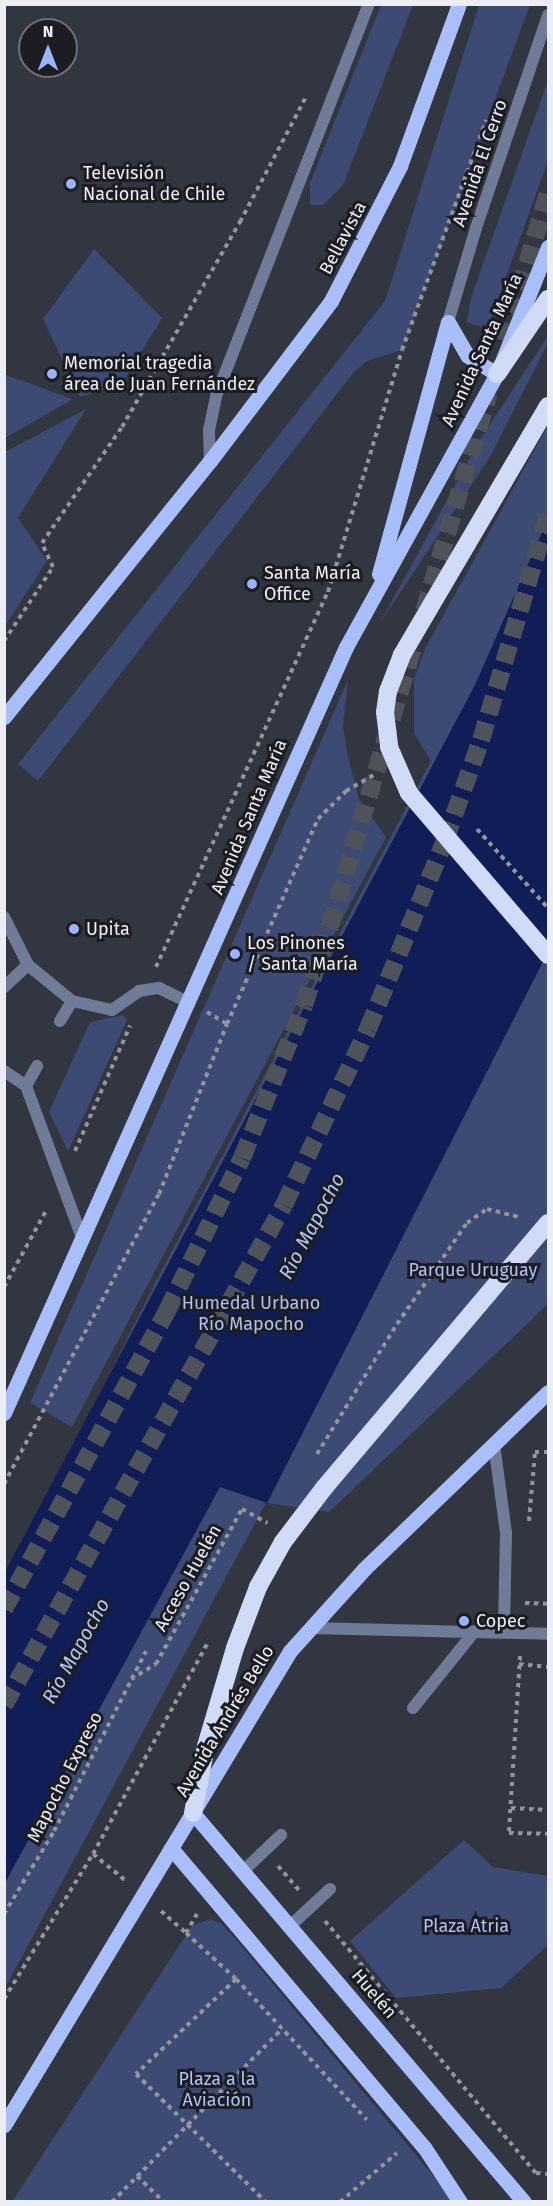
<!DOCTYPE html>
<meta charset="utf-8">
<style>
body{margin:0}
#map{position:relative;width:553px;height:2206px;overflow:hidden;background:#323640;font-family:"Fira Sans",sans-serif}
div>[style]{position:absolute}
.green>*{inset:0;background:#3c4a74}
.water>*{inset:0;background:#111d56}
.motorway-tunnel>*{height:18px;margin-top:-9px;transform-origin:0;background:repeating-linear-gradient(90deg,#4e525b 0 18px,transparent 0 27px)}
.path>*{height:4px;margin-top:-2px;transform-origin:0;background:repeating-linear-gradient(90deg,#92959e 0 4.5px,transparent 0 9px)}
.service>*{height:12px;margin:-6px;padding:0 6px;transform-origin:6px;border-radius:6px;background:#707b98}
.minor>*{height:12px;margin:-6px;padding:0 6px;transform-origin:6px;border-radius:6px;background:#707b98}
.tertiary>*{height:12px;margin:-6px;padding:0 6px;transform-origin:6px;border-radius:6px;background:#707b98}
.primary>*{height:15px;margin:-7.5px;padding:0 7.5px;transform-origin:7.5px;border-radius:7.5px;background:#a9bffb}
.motorway>*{height:18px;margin:-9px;padding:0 9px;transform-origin:9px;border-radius:9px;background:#d0dbf8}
.dots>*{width:16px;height:16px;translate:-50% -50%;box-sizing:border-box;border:3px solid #1c1d22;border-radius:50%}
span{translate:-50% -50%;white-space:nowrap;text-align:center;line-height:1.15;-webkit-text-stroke:6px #1c1d22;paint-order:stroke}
.street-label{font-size:18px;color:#eceef5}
.poi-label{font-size:18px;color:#eceef5}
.left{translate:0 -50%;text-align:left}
.park-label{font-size:18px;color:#adc1f7}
.water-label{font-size:20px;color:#b2c6fc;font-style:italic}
.frame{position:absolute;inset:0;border:6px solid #eceef5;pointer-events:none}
.north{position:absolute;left:18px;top:18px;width:60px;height:60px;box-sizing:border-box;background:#1c1d22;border:2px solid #6f7176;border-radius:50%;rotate:0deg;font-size:16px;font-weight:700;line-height:24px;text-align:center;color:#eceef5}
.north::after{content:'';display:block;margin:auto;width:21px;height:27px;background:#9bb4fd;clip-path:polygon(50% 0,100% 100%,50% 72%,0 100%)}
</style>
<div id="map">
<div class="green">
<div style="clip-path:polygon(381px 5px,413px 5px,343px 185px,323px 205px,310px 205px,310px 183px)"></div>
<div style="clip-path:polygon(479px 5px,530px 5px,402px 350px,367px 361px,353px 373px,38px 781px,18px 764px,385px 301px)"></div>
<div style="clip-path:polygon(548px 80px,548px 161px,487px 329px,467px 322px,471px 298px)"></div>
<div style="clip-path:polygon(94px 249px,162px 318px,121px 385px,80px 397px,43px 319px)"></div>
<div style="clip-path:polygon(548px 336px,548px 343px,490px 457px,380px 623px,478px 443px)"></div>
<div style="clip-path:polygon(6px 375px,73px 399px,5px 438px)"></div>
<div style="clip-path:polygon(86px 409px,18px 518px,47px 561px,5px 626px,5px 452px)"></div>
<div style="clip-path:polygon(548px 425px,548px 519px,486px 660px,548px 546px,548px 1304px,329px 1512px,267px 1503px,282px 1473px,5px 1988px,5px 1583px,155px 1283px,431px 761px,414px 733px,414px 679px,425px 649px)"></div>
<div style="clip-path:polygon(348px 680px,343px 726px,347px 753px,359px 799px,386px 837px,72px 1427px,30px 1403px)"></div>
<div style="clip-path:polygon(123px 1015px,127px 1020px,68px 1151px,49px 1112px,90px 1022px)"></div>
<div style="clip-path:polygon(464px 1840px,493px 1867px,548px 1876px,548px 1945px,501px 1988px,396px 1998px,350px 1941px)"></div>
<div style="clip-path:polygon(210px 1919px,221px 1923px,233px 1936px,440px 2184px,451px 2201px,12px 2202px,192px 1926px)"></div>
</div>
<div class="water">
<div style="clip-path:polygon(548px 519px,548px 952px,267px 1503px,220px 1487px,5px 1883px,5px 1572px,475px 685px)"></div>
</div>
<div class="motorway-tunnel">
<div style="left:504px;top:341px;width:154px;rotate:-73.4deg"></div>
<div style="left:424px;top:611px;width:227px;rotate:-73.4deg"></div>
<div style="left:4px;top:1609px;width:340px;rotate:-61.3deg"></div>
<div style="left:167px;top:1311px;width:170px;rotate:-63.9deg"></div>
<div style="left:242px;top:1158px;width:165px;rotate:-67.9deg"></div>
<div style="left:304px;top:1005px;width:83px;rotate:-71.8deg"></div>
<div style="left:330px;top:926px;width:297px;rotate:-73.4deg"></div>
<div style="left:4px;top:1705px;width:573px;rotate:-60.75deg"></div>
<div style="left:284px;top:1205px;width:195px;rotate:-64.5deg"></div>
<div style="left:368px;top:1029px;width:204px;rotate:-67.8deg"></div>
<div style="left:445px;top:840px;width:106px;rotate:-70.2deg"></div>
<div style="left:481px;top:740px;width:235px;rotate:-73.4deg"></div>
</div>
<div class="path">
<div style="left:4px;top:641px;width:89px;rotate:-56.5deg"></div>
<div style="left:53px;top:567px;width:26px;rotate:-115deg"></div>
<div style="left:42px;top:543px;width:141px;rotate:-55.4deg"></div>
<div style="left:122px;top:427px;width:237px;rotate:-60.1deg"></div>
<div style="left:240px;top:222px;width:144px;rotate:-62.2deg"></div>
<div style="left:477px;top:829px;width:106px;rotate:48.1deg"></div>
<div style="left:156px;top:967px;width:413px;rotate:-65.4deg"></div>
<div style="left:328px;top:592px;width:253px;rotate:-73deg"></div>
<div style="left:402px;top:350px;width:245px;rotate:-69.9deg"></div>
<div style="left:207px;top:1012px;width:23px;rotate:31deg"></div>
<div style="left:75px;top:1151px;width:137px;rotate:-66.3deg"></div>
<div style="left:4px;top:1287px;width:89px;rotate:-61.1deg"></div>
<div style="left:317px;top:1454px;width:153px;rotate:-58.4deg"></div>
<div style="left:397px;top:1324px;width:123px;rotate:-55.3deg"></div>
<div style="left:467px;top:1223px;width:24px;rotate:-35deg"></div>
<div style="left:487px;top:1209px;width:34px;rotate:14deg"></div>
<div style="left:4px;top:1484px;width:329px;rotate:-61.9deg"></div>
<div style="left:159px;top:1194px;width:183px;rotate:-68.2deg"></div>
<div style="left:227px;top:1024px;width:224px;rotate:-66.1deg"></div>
<div style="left:318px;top:819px;width:40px;rotate:-45deg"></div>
<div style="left:346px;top:791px;width:34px;rotate:-30deg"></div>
<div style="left:529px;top:1521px;width:69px;rotate:-85deg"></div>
<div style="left:535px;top:1452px;width:13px"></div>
<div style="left:525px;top:1603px;width:23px;rotate:2deg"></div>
<div style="left:520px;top:1656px;width:177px;rotate:93.6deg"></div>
<div style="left:509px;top:1833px;width:39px;rotate:1deg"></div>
<div style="left:519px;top:1664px;width:29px;rotate:6deg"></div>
<div style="left:131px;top:1679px;width:29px;rotate:-31deg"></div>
<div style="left:156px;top:1664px;width:177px;rotate:-61deg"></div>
<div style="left:242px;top:1509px;width:29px;rotate:29deg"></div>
<div style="left:511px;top:1808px;width:37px;rotate:3deg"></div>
<div style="left:93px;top:1854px;width:41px;rotate:39.1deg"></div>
<div style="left:278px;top:1866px;width:32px;rotate:49deg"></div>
<div style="left:161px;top:1911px;width:33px;rotate:41deg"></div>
<div style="left:186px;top:1933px;width:22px;rotate:-60deg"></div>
<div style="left:4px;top:1914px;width:97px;rotate:-58.9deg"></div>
<div style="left:54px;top:1831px;width:202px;rotate:-62.9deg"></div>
<div style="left:325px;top:1921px;width:329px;rotate:50.1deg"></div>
<div style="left:536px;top:2173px;width:12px;rotate:5deg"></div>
<div style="left:186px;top:1933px;width:68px;rotate:42.6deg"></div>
<div style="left:236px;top:1979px;width:192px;rotate:47.1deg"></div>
<div style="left:236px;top:1979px;width:138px;rotate:136.5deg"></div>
<div style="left:136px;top:2074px;width:182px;rotate:44.6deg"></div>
<div style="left:4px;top:1999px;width:170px;rotate:-58.5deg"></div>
<div style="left:93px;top:1854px;width:243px;rotate:-61.5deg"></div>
<div style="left:137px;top:2176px;width:37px;rotate:44deg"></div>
<div style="left:112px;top:2202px;width:243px;rotate:-45.5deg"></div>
<div style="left:340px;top:2202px;width:75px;rotate:-40.7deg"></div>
</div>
<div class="service">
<div style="left:4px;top:917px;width:54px;rotate:63.4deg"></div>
<div style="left:28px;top:965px;width:57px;rotate:39.3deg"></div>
<div style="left:72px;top:1001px;width:41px;rotate:12.7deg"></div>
<div style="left:112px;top:1010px;width:33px;rotate:-35deg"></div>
<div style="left:139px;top:991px;width:20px;rotate:-9deg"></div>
<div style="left:159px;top:988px;width:34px;rotate:26deg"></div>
<div style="left:4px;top:987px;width:33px;rotate:-43deg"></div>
<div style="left:60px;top:1021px;width:23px;rotate:-59deg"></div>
<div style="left:4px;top:1071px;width:27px;rotate:34deg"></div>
<div style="left:26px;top:1086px;width:164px;rotate:69.7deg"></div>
<div style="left:26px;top:1086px;width:23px;rotate:-61deg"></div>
<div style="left:494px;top:1444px;width:90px;rotate:82.3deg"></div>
<div style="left:506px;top:1533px;width:99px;rotate:91.2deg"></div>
<div style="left:310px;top:1628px;width:238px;rotate:1.4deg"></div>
<div style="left:413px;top:1708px;width:99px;rotate:-51.2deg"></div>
<div style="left:242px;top:1872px;width:54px;rotate:-43.5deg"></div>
<div style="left:289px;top:1927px;width:56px;rotate:-42.8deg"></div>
</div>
<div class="minor">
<div style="left:210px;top:461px;width:31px;rotate:-92deg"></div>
<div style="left:209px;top:430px;width:35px;rotate:-78deg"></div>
<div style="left:216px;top:396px;width:421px;rotate:-68.7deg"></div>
</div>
<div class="tertiary">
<div style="left:448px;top:322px;width:98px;rotate:-73.4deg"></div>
<div style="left:476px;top:228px;width:225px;rotate:-71.3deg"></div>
</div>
<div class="primary">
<div style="left:448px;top:322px;width:39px;rotate:60deg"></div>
<div style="left:468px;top:356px;width:34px;rotate:32deg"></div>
<div style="left:379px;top:574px;width:261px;rotate:-74.7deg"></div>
<div style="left:4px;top:717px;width:329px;rotate:-51.2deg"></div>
<div style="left:210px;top:461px;width:201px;rotate:-52.9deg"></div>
<div style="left:331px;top:301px;width:152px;rotate:-62.9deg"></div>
<div style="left:400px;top:166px;width:172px;rotate:-70deg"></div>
<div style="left:4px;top:1413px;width:839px;rotate:-65.94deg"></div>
<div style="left:346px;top:647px;width:312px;rotate:-61.1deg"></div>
<div style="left:497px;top:374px;width:137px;rotate:-68.1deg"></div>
<div style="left:193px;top:1813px;width:511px;rotate:49.61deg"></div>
<div style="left:171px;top:1848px;width:392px;rotate:49.8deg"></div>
<div style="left:424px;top:2147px;width:66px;rotate:56.8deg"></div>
<div style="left:4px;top:2125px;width:554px;rotate:-58.89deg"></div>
<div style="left:290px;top:1651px;width:110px;rotate:-47.9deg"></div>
<div style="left:364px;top:1569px;width:255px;rotate:-43.9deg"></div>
</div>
<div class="motorway">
<div style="left:497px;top:374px;width:91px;rotate:-55.8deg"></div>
<div style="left:548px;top:406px;width:289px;rotate:120.4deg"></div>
<div style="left:402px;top:655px;width:39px;rotate:111deg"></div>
<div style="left:388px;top:691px;width:21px;rotate:98deg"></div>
<div style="left:385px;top:712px;width:35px;rotate:83deg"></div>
<div style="left:389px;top:747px;width:50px;rotate:66.5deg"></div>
<div style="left:409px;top:793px;width:213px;rotate:49.4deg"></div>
<div style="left:193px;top:1813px;width:68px;rotate:-79deg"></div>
<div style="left:206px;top:1746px;width:102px;rotate:-73.5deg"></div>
<div style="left:235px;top:1648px;width:65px;rotate:-69.3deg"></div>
<div style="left:258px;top:1587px;width:51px;rotate:-60.9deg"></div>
<div style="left:283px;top:1542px;width:68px;rotate:-52.8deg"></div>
<div style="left:324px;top:1488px;width:347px;rotate:-49.8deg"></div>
</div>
<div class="dots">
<div style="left:71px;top:184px;background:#9bb4fd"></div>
<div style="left:52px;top:374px;background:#9bb4fd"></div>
<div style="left:252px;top:584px;background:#9bb4fd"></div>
<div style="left:74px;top:929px;background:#9bb4fd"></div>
<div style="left:235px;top:954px;background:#9bb4fd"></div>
<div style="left:464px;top:1621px;background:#9bb4fd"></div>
</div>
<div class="street-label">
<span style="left:480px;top:163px;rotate:-71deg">Avenida El Cerro</span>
<span style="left:343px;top:238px;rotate:-62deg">Bellavista</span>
<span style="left:482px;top:350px;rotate:-65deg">Avenida Santa María</span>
<span style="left:249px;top:817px;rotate:-67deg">Avenida Santa María</span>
<span style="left:188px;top:1578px;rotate:-61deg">Acceso Huelén</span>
<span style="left:225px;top:1721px;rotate:-59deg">Avenida Andrés Bello</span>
<span style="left:65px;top:1777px;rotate:-63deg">Mapocho Expreso</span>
<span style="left:374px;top:1994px;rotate:49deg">Huelén</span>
</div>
<div class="poi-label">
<span class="left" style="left:83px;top:184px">Televisión<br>Nacional de Chile</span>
<span class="left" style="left:64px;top:374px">Memorial tragedia<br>área de Juan Fernández</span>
<span class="left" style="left:264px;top:584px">Santa María<br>Office</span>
<span class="left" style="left:86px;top:929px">Upita</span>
<span class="left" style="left:247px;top:954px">Los Pinones<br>/ Santa María</span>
<span class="left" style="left:476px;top:1621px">Copec</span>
</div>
<div class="park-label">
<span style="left:473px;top:1270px">Parque Uruguay</span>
<span style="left:251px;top:1314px">Humedal Urbano<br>Río Mapocho</span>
<span style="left:466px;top:1926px">Plaza Atria</span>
<span style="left:217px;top:2090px">Plaza a la<br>Aviación</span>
</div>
<div class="water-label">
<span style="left:312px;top:1226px;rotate:-62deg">Río Mapocho</span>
<span style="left:76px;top:1651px;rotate:-61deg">Río Mapocho</span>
</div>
<div class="frame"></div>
<div class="north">N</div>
</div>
